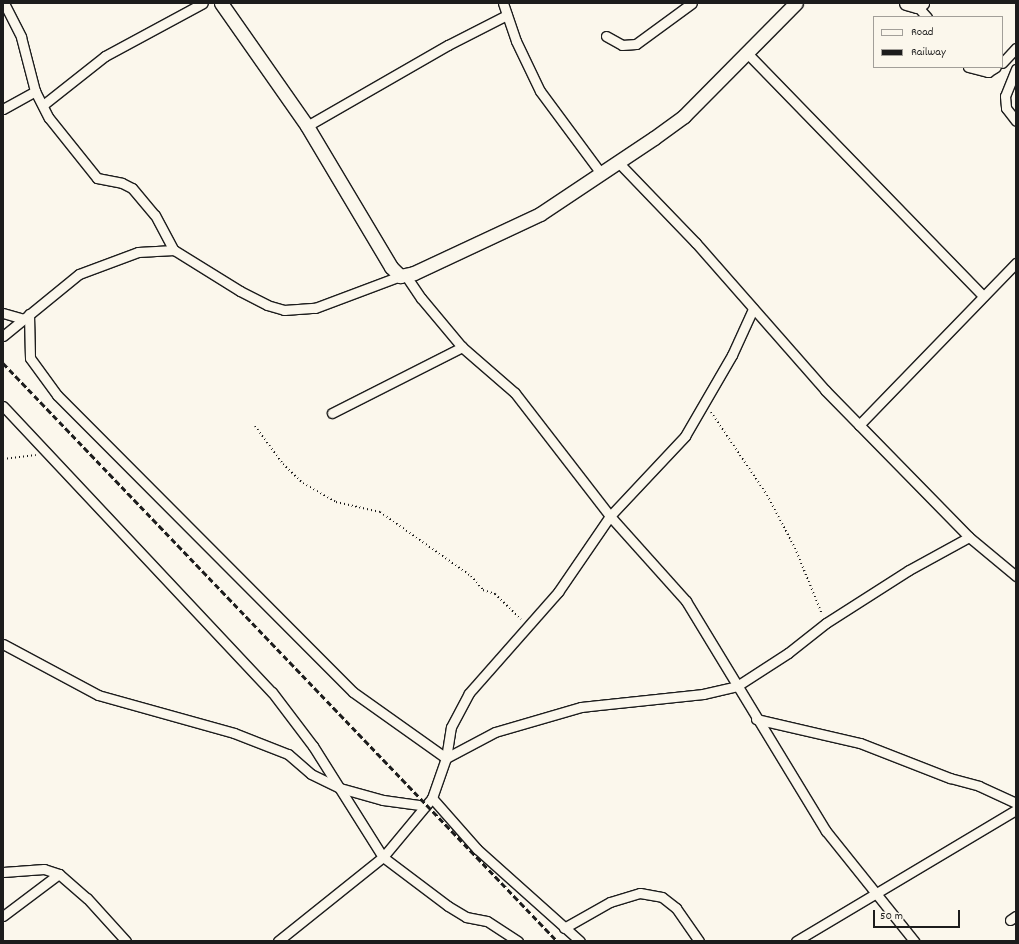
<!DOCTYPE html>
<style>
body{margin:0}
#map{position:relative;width:1019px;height:944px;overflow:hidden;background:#fbf7ec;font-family:Dekko,sans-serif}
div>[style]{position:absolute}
.path>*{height:2px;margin-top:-1px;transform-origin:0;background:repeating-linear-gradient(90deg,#1c1c1c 0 1px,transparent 0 4px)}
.roads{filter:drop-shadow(1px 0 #1c1c1c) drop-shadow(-1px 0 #1c1c1c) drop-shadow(0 1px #1c1c1c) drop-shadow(0 -1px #1c1c1c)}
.street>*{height:9px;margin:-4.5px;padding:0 4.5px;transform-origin:4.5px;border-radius:4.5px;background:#fbf7ec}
.secondary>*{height:13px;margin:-6.5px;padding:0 6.5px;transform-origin:6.5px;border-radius:6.5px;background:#fbf7ec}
.rail>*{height:3px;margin-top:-1.5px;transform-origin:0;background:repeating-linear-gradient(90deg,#1c1c1c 0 6px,transparent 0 9px)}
span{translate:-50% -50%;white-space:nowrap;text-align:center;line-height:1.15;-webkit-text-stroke:3px #fbf7ec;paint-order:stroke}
.frame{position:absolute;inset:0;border:4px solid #1c1c1c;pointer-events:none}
.legend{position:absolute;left:873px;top:16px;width:130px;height:52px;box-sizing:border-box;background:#fbf7ec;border:1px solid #a29f99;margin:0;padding:5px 7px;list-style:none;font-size:12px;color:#1c1c1c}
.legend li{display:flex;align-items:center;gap:8px;height:20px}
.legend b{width:20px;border:1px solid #a29f99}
.scale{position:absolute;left:873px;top:910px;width:87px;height:18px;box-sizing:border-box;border:2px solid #1c1c1c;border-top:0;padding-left:5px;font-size:12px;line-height:14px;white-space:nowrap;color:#1c1c1c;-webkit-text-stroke:3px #fbf7ec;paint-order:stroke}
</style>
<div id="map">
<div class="path">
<div style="left:711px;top:412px;width:100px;rotate:56deg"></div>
<div style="left:767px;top:495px;width:60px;rotate:62.2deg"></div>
<div style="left:795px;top:548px;width:71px;rotate:67.8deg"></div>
<div style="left:255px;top:426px;width:47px;rotate:53.6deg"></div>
<div style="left:283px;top:464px;width:28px;rotate:44deg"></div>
<div style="left:303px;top:483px;width:38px;rotate:30deg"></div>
<div style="left:336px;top:502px;width:45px;rotate:12.8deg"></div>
<div style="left:380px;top:512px;width:111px;rotate:35.1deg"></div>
<div style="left:471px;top:576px;width:18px;rotate:49deg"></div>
<div style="left:483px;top:590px;width:13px;rotate:18deg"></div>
<div style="left:495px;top:594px;width:36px;rotate:44deg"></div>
<div style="left:3px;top:459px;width:33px;rotate:-7deg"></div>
</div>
<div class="roads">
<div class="street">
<div style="left:4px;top:3px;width:38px;rotate:63deg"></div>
<div style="left:21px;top:37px;width:56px;rotate:75.5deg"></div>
<div style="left:35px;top:91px;width:30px;rotate:63deg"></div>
<div style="left:49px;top:118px;width:77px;rotate:51.3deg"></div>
<div style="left:97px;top:178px;width:25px;rotate:11deg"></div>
<div style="left:122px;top:183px;width:11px;rotate:27deg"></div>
<div style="left:132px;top:188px;width:35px;rotate:50deg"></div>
<div style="left:155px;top:215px;width:40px;rotate:62deg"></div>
<div style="left:503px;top:3px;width:40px;rotate:71.1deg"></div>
<div style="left:516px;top:41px;width:55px;rotate:64.4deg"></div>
<div style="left:540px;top:91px;width:101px;rotate:53.5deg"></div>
<div style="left:917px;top:6px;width:15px;rotate:48deg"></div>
<div style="left:606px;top:36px;width:18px;rotate:29deg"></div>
<div style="left:622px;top:45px;width:14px;rotate:-4deg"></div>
<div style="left:636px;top:44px;width:69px;rotate:-36.2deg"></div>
<div style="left:747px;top:53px;width:339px;rotate:45.8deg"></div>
<div style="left:1002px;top:63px;width:21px;rotate:-47deg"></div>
<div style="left:968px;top:67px;width:21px;rotate:14deg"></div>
<div style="left:988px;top:72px;width:9px;rotate:-32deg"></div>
<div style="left:1016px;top:69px;width:29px;rotate:112deg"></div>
<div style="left:1005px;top:96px;width:12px;rotate:85deg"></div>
<div style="left:1006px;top:108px;width:16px;rotate:52deg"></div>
<div style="left:43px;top:105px;width:79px;rotate:-38.3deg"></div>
<div style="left:105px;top:56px;width:111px;rotate:-28.4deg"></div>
<div style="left:3px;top:109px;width:37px;rotate:-29deg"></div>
<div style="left:307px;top:126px;width:163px;rotate:-29.9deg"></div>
<div style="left:448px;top:45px;width:66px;rotate:-27deg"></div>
<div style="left:617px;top:161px;width:114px;rotate:46.1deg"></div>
<div style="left:696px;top:243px;width:196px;rotate:48.7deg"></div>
<div style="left:825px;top:390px;width:206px;rotate:45.6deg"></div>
<div style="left:969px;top:537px;width:61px;rotate:39.7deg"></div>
<div style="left:406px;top:276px;width:27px;rotate:56deg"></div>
<div style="left:421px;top:298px;width:64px;rotate:50.1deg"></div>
<div style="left:462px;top:347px;width:70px;rotate:41deg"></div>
<div style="left:515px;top:393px;width:155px;rotate:52.3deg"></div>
<div style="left:610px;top:516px;width:114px;rotate:48.2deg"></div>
<div style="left:686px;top:601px;width:269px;rotate:58.7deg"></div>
<div style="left:826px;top:831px;width:141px;rotate:51.3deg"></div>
<div style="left:3px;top:313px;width:22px;rotate:16deg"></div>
<div style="left:29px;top:314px;width:44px;rotate:88.7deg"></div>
<div style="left:30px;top:358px;width:46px;rotate:53.9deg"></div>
<div style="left:57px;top:395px;width:419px;rotate:45.1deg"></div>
<div style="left:353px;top:692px;width:114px;rotate:35.4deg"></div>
<div style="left:446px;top:758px;width:55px;rotate:-28deg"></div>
<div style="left:495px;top:732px;width:90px;rotate:-16.2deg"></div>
<div style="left:581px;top:707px;width:123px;rotate:-6.1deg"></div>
<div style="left:703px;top:694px;width:35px;rotate:-13deg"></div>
<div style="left:737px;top:686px;width:61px;rotate:-32.9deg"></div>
<div style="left:788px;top:653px;width:48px;rotate:-38.3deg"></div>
<div style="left:826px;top:623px;width:98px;rotate:-32.6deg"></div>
<div style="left:909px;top:570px;width:68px;rotate:-28.8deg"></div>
<div style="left:3px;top:336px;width:98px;rotate:-39.2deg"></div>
<div style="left:79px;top:274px;width:63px;rotate:-20.4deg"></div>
<div style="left:138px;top:252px;width:36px;rotate:-3deg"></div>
<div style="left:174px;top:250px;width:78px;rotate:31.8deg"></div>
<div style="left:240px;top:291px;width:30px;rotate:27deg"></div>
<div style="left:267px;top:305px;width:18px;rotate:16deg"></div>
<div style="left:284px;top:310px;width:31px;rotate:-4deg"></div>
<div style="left:315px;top:308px;width:91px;rotate:-20.6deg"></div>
<div style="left:3px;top:406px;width:393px;rotate:46.8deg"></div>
<div style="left:272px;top:692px;width:68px;rotate:52.8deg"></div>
<div style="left:313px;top:746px;width:131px;rotate:57.8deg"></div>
<div style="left:383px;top:857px;width:81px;rotate:37deg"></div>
<div style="left:448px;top:906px;width:21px;rotate:31deg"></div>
<div style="left:466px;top:917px;width:21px;rotate:11deg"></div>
<div style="left:487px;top:921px;width:37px;rotate:33deg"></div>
<div style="left:332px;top:413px;width:146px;rotate:-26.9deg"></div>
<div style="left:859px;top:425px;width:226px;rotate:-45.9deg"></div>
<div style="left:3px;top:644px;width:108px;rotate:28.2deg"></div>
<div style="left:98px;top:695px;width:141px;rotate:15.6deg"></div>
<div style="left:234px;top:733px;width:58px;rotate:21.3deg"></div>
<div style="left:288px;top:754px;width:30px;rotate:41deg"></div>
<div style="left:311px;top:774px;width:32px;rotate:26deg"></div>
<div style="left:340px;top:788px;width:45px;rotate:15.6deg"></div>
<div style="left:383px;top:800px;width:43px;rotate:7.9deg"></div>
<div style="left:756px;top:719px;width:107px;rotate:13deg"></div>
<div style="left:860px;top:743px;width:97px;rotate:21.3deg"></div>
<div style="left:950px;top:778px;width:30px;rotate:15deg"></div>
<div style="left:979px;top:786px;width:41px;rotate:24.7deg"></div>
<div style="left:432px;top:798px;width:68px;rotate:48.6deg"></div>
<div style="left:477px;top:849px;width:138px;rotate:41.8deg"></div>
<div style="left:3px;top:872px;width:41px;rotate:-4.2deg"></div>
<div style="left:44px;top:869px;width:16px;rotate:18deg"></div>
<div style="left:59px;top:874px;width:37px;rotate:41deg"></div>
<div style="left:87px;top:898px;width:58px;rotate:47.8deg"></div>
<div style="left:3px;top:916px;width:70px;rotate:-36.9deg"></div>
<div style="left:1010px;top:920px;width:7px;rotate:-34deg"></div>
<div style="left:564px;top:928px;width:53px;rotate:-29.5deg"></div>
<div style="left:610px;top:902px;width:31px;rotate:-17deg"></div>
<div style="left:640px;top:893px;width:22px;rotate:10deg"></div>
<div style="left:662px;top:897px;width:18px;rotate:38deg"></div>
<div style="left:676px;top:908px;width:40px;rotate:55.1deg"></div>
<div style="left:278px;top:941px;width:134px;rotate:-38.7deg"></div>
<div style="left:383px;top:857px;width:77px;rotate:-50.3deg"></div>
<div style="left:432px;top:798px;width:42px;rotate:-70.7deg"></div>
<div style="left:446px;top:758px;width:31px;rotate:-81deg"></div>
<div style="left:451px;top:727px;width:38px;rotate:-62deg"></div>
<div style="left:469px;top:693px;width:135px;rotate:-48.6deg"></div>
<div style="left:558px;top:592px;width:92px;rotate:-55.6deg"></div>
<div style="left:610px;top:516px;width:110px;rotate:-46.8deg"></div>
<div style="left:685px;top:436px;width:94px;rotate:-59.9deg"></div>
<div style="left:732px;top:355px;width:51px;rotate:-65.5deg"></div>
<div style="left:796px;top:941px;width:256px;rotate:-30.8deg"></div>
</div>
<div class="secondary">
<div style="left:221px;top:3px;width:150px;rotate:55deg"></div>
<div style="left:307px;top:126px;width:164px;rotate:59.2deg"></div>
<div style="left:391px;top:267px;width:13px;rotate:45deg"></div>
<div style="left:400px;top:276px;width:14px;rotate:-12deg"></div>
<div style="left:414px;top:273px;width:139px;rotate:-25.1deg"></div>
<div style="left:540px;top:214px;width:137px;rotate:-33.7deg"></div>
<div style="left:654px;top:138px;width:37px;rotate:-36deg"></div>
<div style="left:684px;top:116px;width:159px;rotate:-45.3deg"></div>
<div style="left:906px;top:3px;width:11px;rotate:15deg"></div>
<div style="left:917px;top:6px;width:6px;rotate:-31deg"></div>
</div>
</div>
<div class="rail">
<div style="left:3px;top:363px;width:801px;rotate:46.21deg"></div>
</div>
<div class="frame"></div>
<ul class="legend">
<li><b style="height:5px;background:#fbf7ec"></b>Road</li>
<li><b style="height:5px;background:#1c1c1c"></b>Railway</li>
</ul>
<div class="scale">50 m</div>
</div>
